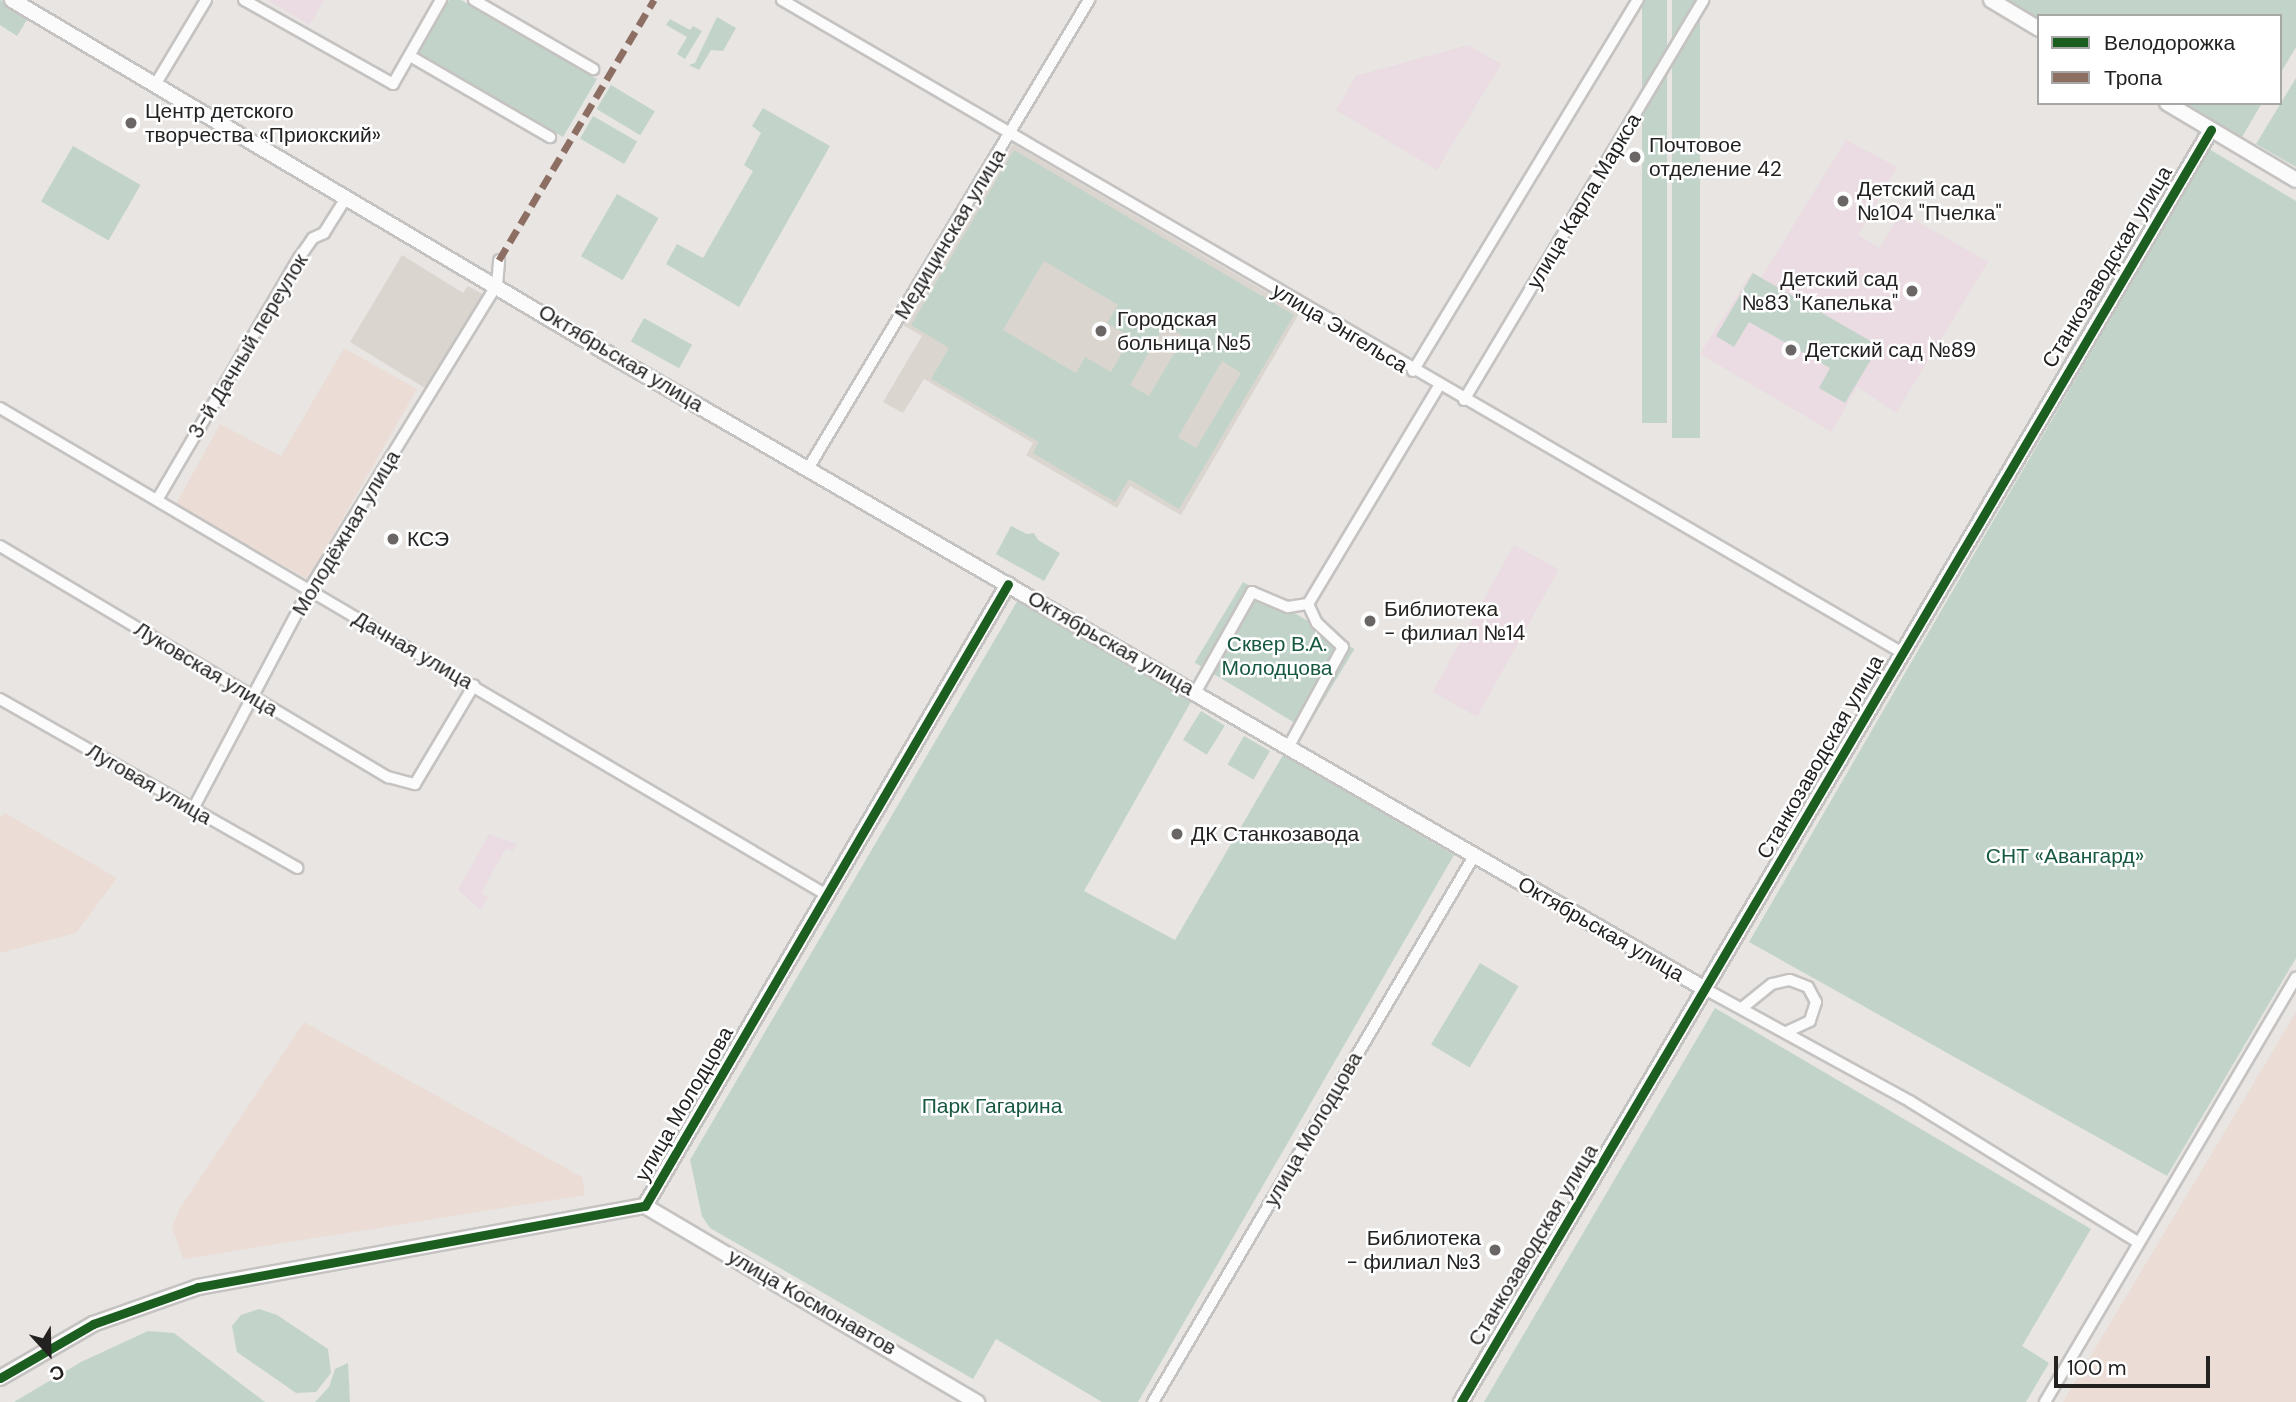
<!DOCTYPE html>
<meta charset="utf-8">
<style>
body{margin:0}
#map{position:relative;width:2296px;height:1402px;overflow:hidden;background:#e8e5e3;font-family:"DM Sans",sans-serif}
div>[style]{position:absolute}
.built>*{inset:0;background:#dbd5cf}
.industrial>*{inset:0;background:#ebddd5}
.education>*{inset:0;background:#eadce2;transform-origin:0 0}
.green>*{inset:0;background:#c2d4ca;transform-origin:0 0}
.roads{filter:drop-shadow(2px 0 #c5c3c1) drop-shadow(-2px 0 #c5c3c1) drop-shadow(0 2px #c5c3c1) drop-shadow(0 -2px #c5c3c1)}
.street>*{height:10px;margin:-5px;padding:0 5px;transform-origin:5px;border-radius:5px;background:#fcfbfb}
.secondary>*{height:14px;margin:-7px;padding:0 7px;transform-origin:7px;border-radius:7px;background:#fcfbfb}
.quiet>*{height:7px;margin-top:-3.5px;transform-origin:0;background:repeating-linear-gradient(90deg,#8d6e63 0 14px,transparent 0 21px)}
.cycleway>*{height:9px;margin:-4.5px;padding:0 4.5px;transform-origin:4.5px;border-radius:4.5px;background:#1b5e20}
.dots>*{width:19px;height:19px;translate:-50% -50%;box-sizing:border-box;border:4px solid #fff;border-radius:50%}
span{translate:-50% -50%;white-space:nowrap;text-align:center;line-height:1.15;-webkit-text-stroke:5px #fff;paint-order:stroke}
.poi-label{font-size:21px;color:#242221}
.left{translate:0 -50%;text-align:left}
.right{translate:-100% -50%;text-align:right}
.street-label{font-size:21px;color:#242221}
.park-label{font-size:21px;color:#175840}
.legend{position:absolute;left:2037px;top:14px;width:245px;height:91px;box-sizing:border-box;background:#fff;border:2px solid #a7a7a6;margin:0;padding:9px 12px;list-style:none;font-size:21px;color:#242221}
.legend li{display:flex;align-items:center;gap:14px;height:35px}
.legend b{width:35px;border:2px solid #a7a7a6}
.north{position:absolute;left:14px;top:1318px;width:70px;height:70px;-webkit-text-stroke:5px #fff;paint-order:stroke;rotate:158deg;font-size:19px;font-weight:700;line-height:28px;text-align:center;color:#242221}
.north::after{content:'';display:block;margin:auto;width:24px;height:32px;background:#242221;clip-path:polygon(50% 0,100% 100%,50% 72%,0 100%)}
.scale{position:absolute;left:2054px;top:1356px;width:156px;height:32px;box-sizing:border-box;border:4px solid #242221;border-top:0;padding-left:9px;font-size:21px;line-height:24px;white-space:nowrap;color:#242221;-webkit-text-stroke:5px #fff;paint-order:stroke}
</style>
<div id="map">
<div class="built">
<div style="clip-path:polygon(1013px 144px,1300px 312px,1181px 515px,1130px 486px,1117px 508px,1026px 455px,1033px 443px,924px 379px,903px 413px,883px 402px,922px 336px,903px 325px)"></div>
<div style="clip-path:polygon(402px 255px,463px 293px,468px 286px,486px 296px,428px 390px,350px 342px)"></div>
</div>
<div class="industrial">
<div style="clip-path:polygon(344px 348px,417px 389px,308px 579px,175px 506px,220px 424px,281px 456px)"></div>
<div style="clip-path:polygon(5px 813px,117px 878px,76px 933px,0 953px,0 818px)"></div>
<div style="clip-path:polygon(2296px 1012px,2296px 1402px,2063px 1402px,2096px 1347px)"></div>
<div style="clip-path:polygon(304px 1022px,582px 1177px,585px 1195px,183px 1259px,172px 1227px,179px 1210px)"></div>
</div>
<div class="education">
<div style="clip-path:polygon(267px 0,324px 0,310px 25px)"></div>
<div style="clip-path:polygon(1468px 45px,1501px 64px,1437px 170px,1336px 110px,1356px 76px)"></div>
<div style="clip-path:polygon(1846px 140px,1897px 167px,1858px 235px,1880px 248px,1901px 212px,1988px 262px,1896px 413px,1857px 387px,1832px 432px,1700px 354px,1752px 272px,1761px 278px)"></div>
<div style="left:1514px;top:545px;width:51px;height:168px;rotate:29deg"></div>
<div style="clip-path:polygon(489px 834px,517px 844px,513px 851px,506px 848px,481px 893px,488px 897px,481px 910px,458px 890px)"></div>
</div>
<div class="green">
<div style="clip-path:polygon(0 0,30px 15px,17px 36px,0 25px)"></div>
<div style="clip-path:polygon(449px 0,461px 0,597px 79px,563px 137px,418px 53px)"></div>
<div style="left:1642px;top:0;width:25px;height:423px"></div>
<div style="left:1672px;top:0;width:28px;height:438px"></div>
<div style="clip-path:polygon(2005px 0,2296px 0,2296px 47px,2280px 74px,2280px 16px,2039px 16px,2039px 19px)"></div>
<div style="clip-path:polygon(717px 17px,736px 28px,723px 51px,711px 50px,699px 70px,689px 65px,695px 63px)"></div>
<div style="clip-path:polygon(670px 19px,690px 30px,693px 26px,702px 31px,685px 59px,677px 54px,687px 37px,666px 25px)"></div>
<div style="clip-path:polygon(2296px 78px,2296px 167px,2256px 144px)"></div>
<div style="left:611px;top:85px;width:51px;height:28px;rotate:31deg"></div>
<div style="clip-path:polygon(2183px 103px,2262px 103px,2242px 137px)"></div>
<div style="clip-path:polygon(763px 108px,830px 146px,739px 307px,666px 264px,677px 244px,703px 258px,753px 171px,744px 165px,761px 133px,752px 126px)"></div>
<div style="left:593px;top:116px;width:51px;height:26px;rotate:30deg"></div>
<div style="left:73px;top:146px;width:78px;height:64px;rotate:30deg"></div>
<div style="clip-path:polygon(2209px 149px,2296px 201px,2296px 958px,2167px 1176px,1749px 942px)"></div>
<div style="clip-path:polygon(evenodd,1014px 150px,1294px 315px,1179px 509px,1129px 479px,1115px 502px,1033px 453px,1039px 442px,931px 379px,949px 348px,911px 325px,1014px 150px,1044px 261px,1118px 305px,1107px 323px,1131px 337px,1111px 372px,1085px 357px,1076px 373px,1003px 330px,1044px 261px,1014px 150px,1165px 325px,1184px 337px,1149px 396px,1130px 385px,1165px 325px,1014px 150px,1222px 361px,1241px 373px,1196px 448px,1178px 437px,1222px 361px)"></div>
<div style="left:617px;top:194px;width:48px;height:72px;rotate:30deg"></div>
<div style="clip-path:polygon(1753px 273px,1879px 346px,1845px 403px,1819px 388px,1830px 368px,1749px 322px,1734px 347px,1716px 336px)"></div>
<div style="left:644px;top:318px;width:55px;height:27px;rotate:29deg"></div>
<div style="clip-path:polygon(1011px 526px,1027px 534px,1034px 533px,1038px 540px,1060px 553px,1044px 581px,996px 554px)"></div>
<div style="left:1243px;top:582px;width:130px;height:94px;rotate:31deg"></div>
<div style="clip-path:polygon(1018px 600px,1192px 700px,1084px 891px,1175px 940px,1283px 755px,1454px 855px,1138px 1402px,1102px 1402px,996px 1339px,973px 1379px,710px 1228px,702px 1216px,690px 1160px)"></div>
<div style="left:1201px;top:711px;width:28px;height:34px;rotate:32deg"></div>
<div style="left:1244px;top:736px;width:30px;height:33px;rotate:30deg"></div>
<div style="left:1480px;top:963px;width:45px;height:95px;rotate:31deg"></div>
<div style="clip-path:polygon(1715px 1008px,2091px 1229px,2022px 1346px,2049px 1363px,2026px 1402px,1484px 1402px)"></div>
<div style="clip-path:polygon(259px 1309px,277px 1315px,328px 1349px,331px 1373px,316px 1392px,296px 1393px,237px 1352px,232px 1326px,241px 1315px)"></div>
<div style="clip-path:polygon(148px 1331px,174px 1333px,265px 1402px,14px 1402px,81px 1362px)"></div>
<div style="clip-path:polygon(348px 1363px,350px 1402px,315px 1402px,329px 1387px,335px 1369px)"></div>
</div>
<div class="roads">
<div class="street">
<div style="left:244px;top:0;width:171px;rotate:29.4deg"></div>
<div style="left:393px;top:84px;width:97px;rotate:-60.3deg"></div>
<div style="left:474px;top:0;width:138px;rotate:30.1deg"></div>
<div style="left:782px;top:0;width:1295px;rotate:30.23deg"></div>
<div style="left:410px;top:56px;width:162px;rotate:30.1deg"></div>
<div style="left:155px;top:85px;width:99px;rotate:-59deg"></div>
<div style="left:1413px;top:371px;width:434px;rotate:-58.8deg"></div>
<div style="left:1464px;top:400px;width:466px;rotate:-59.1deg"></div>
<div style="left:0;top:408px;width:958px;rotate:30.5deg"></div>
<div style="left:809px;top:467px;width:545px;rotate:-59.05deg"></div>
<div style="left:157px;top:500px;width:281px;rotate:-59.6deg"></div>
<div style="left:299px;top:258px;width:24px;rotate:-55deg"></div>
<div style="left:313px;top:238px;width:12px;rotate:-24deg"></div>
<div style="left:324px;top:233px;width:40px;rotate:-58deg"></div>
<div style="left:0;top:546px;width:452px;rotate:30.8deg"></div>
<div style="left:388px;top:777px;width:28px;rotate:15deg"></div>
<div style="left:415px;top:784px;width:115px;rotate:-59.2deg"></div>
<div style="left:1308px;top:604px;width:254px;rotate:-59deg"></div>
<div style="left:1195px;top:693px;width:116px;rotate:-60.6deg"></div>
<div style="left:1252px;top:592px;width:39px;rotate:23deg"></div>
<div style="left:1288px;top:607px;width:20px;rotate:-9deg"></div>
<div style="left:1308px;top:604px;width:21px;rotate:65deg"></div>
<div style="left:1317px;top:623px;width:35px;rotate:43deg"></div>
<div style="left:1343px;top:647px;width:115px;rotate:118.6deg"></div>
<div style="left:0;top:699px;width:342px;rotate:29.6deg"></div>
<div style="left:193px;top:809px;width:248px;rotate:-62.1deg"></div>
<div style="left:309px;top:590px;width:358px;rotate:-58.4deg"></div>
<div style="left:497px;top:285px;width:25px;rotate:-85deg"></div>
<div style="left:1705px;top:989px;width:235px;rotate:28.7deg"></div>
<div style="left:1911px;top:1102px;width:267px;rotate:31.7deg"></div>
<div style="left:1742px;top:1008px;width:38px;rotate:-39deg"></div>
<div style="left:1772px;top:984px;width:18px;rotate:-13deg"></div>
<div style="left:1790px;top:980px;width:19px;rotate:21deg"></div>
<div style="left:1808px;top:987px;width:17px;rotate:62deg"></div>
<div style="left:1816px;top:1002px;width:20px;rotate:108deg"></div>
<div style="left:1810px;top:1021px;width:26px;rotate:155deg"></div>
<div style="left:1153px;top:1402px;width:633px;rotate:-59.55deg"></div>
<div style="left:2045px;top:1402px;width:493px;rotate:-59.4deg"></div>
</div>
<div class="secondary">
<div style="left:12px;top:0;width:700px;rotate:30.67deg"></div>
<div style="left:614px;top:357px;width:1261px;rotate:30.08deg"></div>
<div style="left:1991px;top:0;width:56px;rotate:31.1deg"></div>
<div style="left:2167px;top:103px;width:150px;rotate:30.8deg"></div>
<div style="left:645px;top:1206px;width:386px;rotate:30.6deg"></div>
<div style="left:0;top:1378px;width:108px;rotate:-30.1deg"></div>
<div style="left:93px;top:1324px;width:111px;rotate:-19.4deg"></div>
<div style="left:198px;top:1287px;width:454px;rotate:-10.3deg"></div>
<div style="left:645px;top:1206px;width:720px;rotate:-59.73deg"></div>
<div style="left:1461px;top:1402px;width:1477px;rotate:-59.48deg"></div>
</div>
</div>
<div class="quiet">
<div style="left:499px;top:260px;width:303px;rotate:-59.2deg"></div>
</div>
<div class="cycleway">
<div style="left:0;top:1378px;width:108px;rotate:-30.1deg"></div>
<div style="left:93px;top:1324px;width:111px;rotate:-19.4deg"></div>
<div style="left:198px;top:1287px;width:454px;rotate:-10.3deg"></div>
<div style="left:645px;top:1206px;width:720px;rotate:-59.73deg"></div>
<div style="left:1461px;top:1402px;width:1477px;rotate:-59.48deg"></div>
</div>
<div class="dots">
<div style="left:131px;top:123px;background:#696665"></div>
<div style="left:1635px;top:157px;background:#696665"></div>
<div style="left:1843px;top:201px;background:#696665"></div>
<div style="left:1912px;top:291px;background:#696665"></div>
<div style="left:1101px;top:331px;background:#696665"></div>
<div style="left:1791px;top:350px;background:#696665"></div>
<div style="left:393px;top:539px;background:#696665"></div>
<div style="left:1370px;top:621px;background:#696665"></div>
<div style="left:1177px;top:834px;background:#696665"></div>
<div style="left:1495px;top:1250px;background:#696665"></div>
</div>
<div class="poi-label">
<span class="left" style="left:145px;top:123px">Центр детского<br>творчества «Приокский»</span>
<span class="left" style="left:1649px;top:157px">Почтовое<br>отделение 42</span>
<span class="left" style="left:1857px;top:201px">Детский сад<br>№104 "Пчелка"</span>
<span class="right" style="left:1898px;top:291px">Детский сад<br>№83 "Капелька"</span>
<span class="left" style="left:1117px;top:331px">Городская<br>больница №5</span>
<span class="left" style="left:1805px;top:350px">Детский сад №89</span>
<span class="left" style="left:407px;top:539px">КСЭ</span>
<span class="left" style="left:1384px;top:621px">Библиотека<br>- филиал №14</span>
<span class="left" style="left:1191px;top:834px">ДК Станкозавода</span>
<span class="right" style="left:1481px;top:1250px">Библиотека<br>- филиал №3</span>
</div>
<div class="street-label">
<span style="left:1584px;top:201px;rotate:-59deg">улица Карла Маркса</span>
<span style="left:950px;top:234px;rotate:-59deg">Медицинская улица</span>
<span style="left:2107px;top:267px;rotate:-59deg">Станкозаводская улица</span>
<span style="left:1340px;top:328px;rotate:31deg">улица Энгельса</span>
<span style="left:248px;top:346px;rotate:-59deg">3-й Дачный переулок</span>
<span style="left:621px;top:358px;rotate:31deg">Октябрьская улица</span>
<span style="left:346px;top:533px;rotate:-59deg">Молодёжная улица</span>
<span style="left:1111px;top:643px;rotate:30deg">Октябрьская улица</span>
<span style="left:413px;top:650px;rotate:30deg">Дачная улица</span>
<span style="left:206px;top:669px;rotate:31deg">Луковская улица</span>
<span style="left:1820px;top:757px;rotate:-60deg">Станкозаводская улица</span>
<span style="left:149px;top:784px;rotate:30deg">Луговая улица</span>
<span style="left:1601px;top:929px;rotate:30deg">Октябрьская улица</span>
<span style="left:684px;top:1104px;rotate:-60deg">улица Молодцова</span>
<span style="left:1313px;top:1129px;rotate:-60deg">улица Молодцова</span>
<span style="left:1533px;top:1245px;rotate:-59deg">Станкозаводская улица</span>
<span style="left:812px;top:1302px;rotate:30deg">улица Космонавтов</span>
</div>
<div class="park-label">
<span style="left:1277px;top:656px">Сквер В.А.<br>Молодцова</span>
<span style="left:2065px;top:856px">СНТ «Авангард»</span>
<span style="left:992px;top:1106px">Парк Гагарина</span>
</div>
<ul class="legend">
<li><b style="height:9px;background:#1b5e20"></b>Велодорожка</li>
<li><b style="height:9px;background:#8d6e63"></b>Тропа</li>
</ul>
<div class="north">С</div>
<div class="scale">100 m</div>
</div>
